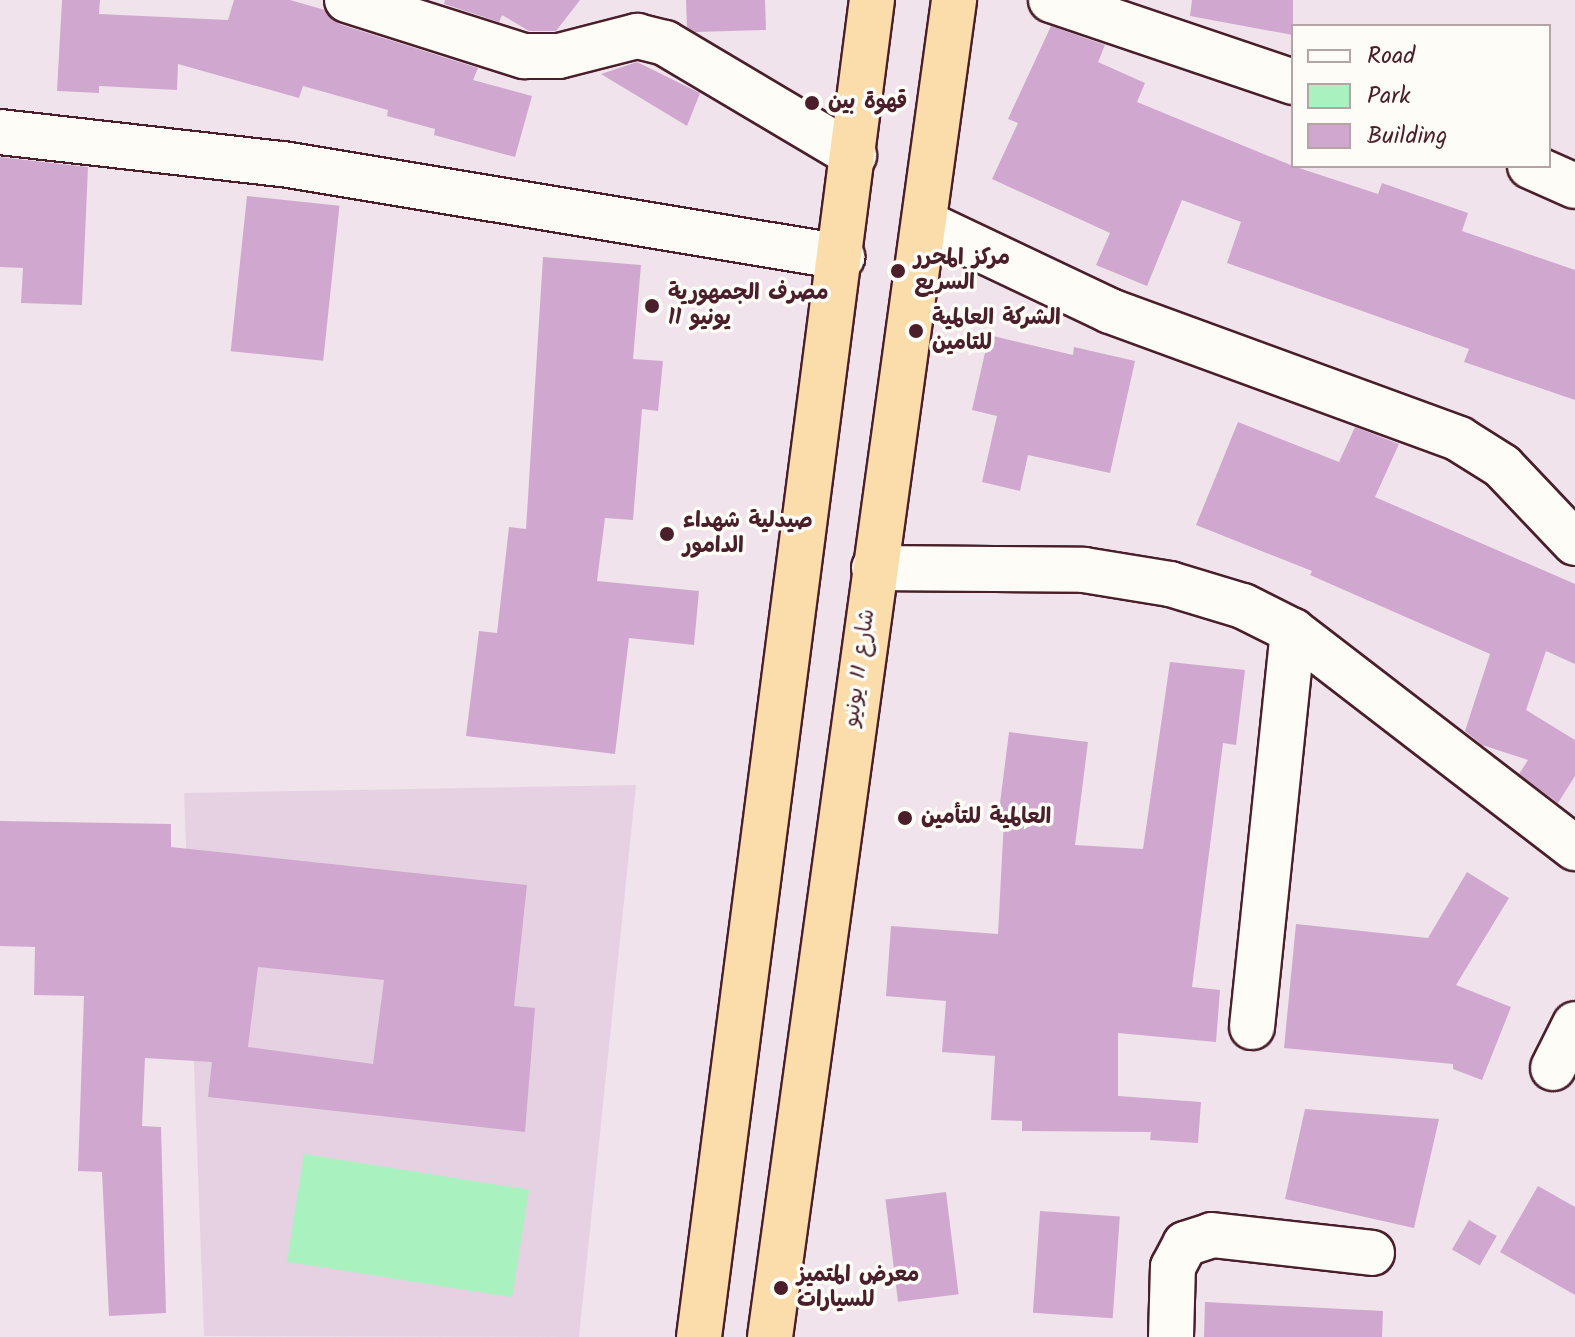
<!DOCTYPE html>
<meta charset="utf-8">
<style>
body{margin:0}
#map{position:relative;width:1575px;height:1337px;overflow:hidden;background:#f0e3eb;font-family:Kalam,"Playpen Sans Arabic",sans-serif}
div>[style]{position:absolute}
.built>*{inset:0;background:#e6d1e3}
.green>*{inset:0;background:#a9f1be;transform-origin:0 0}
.building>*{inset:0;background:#d0a8cf;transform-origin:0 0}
.roads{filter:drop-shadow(2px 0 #4a1f2b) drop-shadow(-2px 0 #4a1f2b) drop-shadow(0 2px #4a1f2b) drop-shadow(0 -2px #4a1f2b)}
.minor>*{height:44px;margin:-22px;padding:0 22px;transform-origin:22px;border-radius:22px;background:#fdfcf7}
.highway>*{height:44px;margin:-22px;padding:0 22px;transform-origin:22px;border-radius:22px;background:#fbddab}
.dots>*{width:22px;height:22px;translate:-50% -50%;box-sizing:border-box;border:4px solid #fdfcf7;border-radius:50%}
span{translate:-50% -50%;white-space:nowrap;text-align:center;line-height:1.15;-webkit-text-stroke:7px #fdfcf7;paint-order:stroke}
.poi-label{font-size:22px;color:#4a1f2b;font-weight:700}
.left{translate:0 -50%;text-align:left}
.street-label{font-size:22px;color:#4a1f2b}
.legend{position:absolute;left:1291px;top:24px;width:260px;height:144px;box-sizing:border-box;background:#fdfcf7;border:2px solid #b5a4a5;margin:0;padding:10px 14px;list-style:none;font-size:24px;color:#4a1f2b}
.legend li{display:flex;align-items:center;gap:16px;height:40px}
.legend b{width:40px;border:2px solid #b5a4a5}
</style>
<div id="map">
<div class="built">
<div style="clip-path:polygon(636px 785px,579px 1337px,204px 1336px,184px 793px)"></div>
</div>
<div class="green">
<div style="left:304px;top:1154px;width:228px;height:109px;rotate:9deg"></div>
</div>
<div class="building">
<div style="clip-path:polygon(62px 0,100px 0,99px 14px,228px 20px,234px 0,290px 0,325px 10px,339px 24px,478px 68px,473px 80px,532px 96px,515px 157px,434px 135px,435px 129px,387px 116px,388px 110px,303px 86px,299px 98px,178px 64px,177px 90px,99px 86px,99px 93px,57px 91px)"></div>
<div style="clip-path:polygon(445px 0,580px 0,556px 31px,529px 31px,502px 15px,499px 22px,444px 4px)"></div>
<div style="clip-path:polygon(686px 0,765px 0,766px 30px,695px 32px,687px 27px)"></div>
<div style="clip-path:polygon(1192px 0,1293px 0,1293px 35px,1190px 16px)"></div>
<div style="clip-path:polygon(1051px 26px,1105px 45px,1098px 62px,1145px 83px,1137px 102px,1293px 166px,1378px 194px,1382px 183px,1468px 213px,1462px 231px,1575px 270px,1575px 400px,1464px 362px,1469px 349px,1227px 263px,1241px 222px,1182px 200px,1147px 286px,1096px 265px,1110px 233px,992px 179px,1018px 123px,1008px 119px)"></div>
<div style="clip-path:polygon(637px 62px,700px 93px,687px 126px,601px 74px)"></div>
<div style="clip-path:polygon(0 157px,88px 167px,82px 305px,21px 303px,23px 268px,0 267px)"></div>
<div style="left:247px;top:196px;width:93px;height:156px;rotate:6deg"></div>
<div style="clip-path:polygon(543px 257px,641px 265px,633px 359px,663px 361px,658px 411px,642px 409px,633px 520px,605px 518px,597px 581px,699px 591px,694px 645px,629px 638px,615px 754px,466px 736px,479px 631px,497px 633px,509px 527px,526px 529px)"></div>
<div style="clip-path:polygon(989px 335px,1073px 355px,1074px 347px,1135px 361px,1110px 473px,1028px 455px,1020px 491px,982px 482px,997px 416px,972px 410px)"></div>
<div style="clip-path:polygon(1238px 422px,1339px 462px,1355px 427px,1399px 444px,1375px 497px,1575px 584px,1575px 664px,1546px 651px,1526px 710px,1575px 740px,1575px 776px,1558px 803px,1519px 774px,1528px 760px,1482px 745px,1465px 731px,1490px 654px,1310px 575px,1312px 571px,1196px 525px)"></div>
<div style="clip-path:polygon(1170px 662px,1245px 670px,1236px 745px,1223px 743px,1192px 987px,1220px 990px,1216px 1042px,1118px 1033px,1118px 1096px,1201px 1102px,1198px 1143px,1150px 1140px,1151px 1132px,1022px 1131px,1022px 1121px,991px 1120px,995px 1056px,942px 1052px,946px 1001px,886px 996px,891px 926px,998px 934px,1004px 819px,998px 819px,1009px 732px,1088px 742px,1075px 845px,1143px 849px)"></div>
<div style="clip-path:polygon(evenodd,0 821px,171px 824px,171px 847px,527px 885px,514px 1006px,535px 1008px,525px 1132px,208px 1097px,212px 1062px,145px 1058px,142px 1126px,161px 1127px,166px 1313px,109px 1316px,102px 1172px,78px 1171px,84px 996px,34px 995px,35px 947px,0 946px,0 821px,258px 967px,384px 980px,373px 1064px,248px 1047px,258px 967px)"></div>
<div style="clip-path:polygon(1467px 872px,1509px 898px,1456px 985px,1511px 1007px,1482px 1080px,1453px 1069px,1453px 1064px,1284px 1048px,1296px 924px,1428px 938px)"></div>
<div style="clip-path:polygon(1305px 1109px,1439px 1119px,1414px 1228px,1285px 1199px)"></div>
<div style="clip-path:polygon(1538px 1186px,1575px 1207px,1575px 1295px,1500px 1252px)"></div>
<div style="left:946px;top:1192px;width:103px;height:61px;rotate:83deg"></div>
<div style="left:1040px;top:1211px;width:80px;height:102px;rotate:4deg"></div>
<div style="left:1469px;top:1220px;width:32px;height:34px;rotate:30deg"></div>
<div style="clip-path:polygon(1205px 1302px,1383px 1311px,1382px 1337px,1204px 1337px)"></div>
</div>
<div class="roads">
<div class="minor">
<div style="left:347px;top:0;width:186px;rotate:17.6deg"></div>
<div style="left:524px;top:56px;width:35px"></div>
<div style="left:559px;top:56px;width:81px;rotate:-14.4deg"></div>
<div style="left:637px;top:36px;width:29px;rotate:14deg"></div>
<div style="left:665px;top:43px;width:220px;rotate:30.7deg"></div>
<div style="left:1051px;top:0;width:256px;rotate:18.7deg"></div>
<div style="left:0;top:132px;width:285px;rotate:6.5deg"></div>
<div style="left:283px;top:164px;width:567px;rotate:9.45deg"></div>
<div style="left:1530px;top:166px;width:49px;rotate:24deg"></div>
<div style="left:925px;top:223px;width:205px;rotate:25.4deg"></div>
<div style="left:1110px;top:311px;width:372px;rotate:20.1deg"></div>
<div style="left:1459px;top:439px;width:51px;rotate:32.1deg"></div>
<div style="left:1502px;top:466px;width:106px;rotate:46.5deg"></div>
<div style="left:874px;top:568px;width:210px;rotate:0.5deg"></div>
<div style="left:1084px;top:570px;width:87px;rotate:9.2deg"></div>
<div style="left:1170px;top:584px;width:76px;rotate:16.8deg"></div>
<div style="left:1243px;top:606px;width:56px;rotate:26.6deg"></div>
<div style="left:1293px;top:631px;width:356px;rotate:37.6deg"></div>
<div style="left:1252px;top:1027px;width:398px;rotate:-84.1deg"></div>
<div style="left:1553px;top:1068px;width:49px;rotate:-63.4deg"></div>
<div style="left:1171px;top:1337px;width:70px;rotate:-88.4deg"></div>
<div style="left:1173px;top:1267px;width:26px;rotate:-62deg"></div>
<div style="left:1185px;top:1244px;width:28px;rotate:-18deg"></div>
<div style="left:1212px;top:1235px;width:161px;rotate:6.4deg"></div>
</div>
<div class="highway">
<div style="left:699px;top:1337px;width:1348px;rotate:-82.63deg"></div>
<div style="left:770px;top:1337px;width:1350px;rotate:-82.16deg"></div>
</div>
</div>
<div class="dots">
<div style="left:812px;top:103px;background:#4a1f2b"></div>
<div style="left:898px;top:271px;background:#4a1f2b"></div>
<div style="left:652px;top:306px;background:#4a1f2b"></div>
<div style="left:916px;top:331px;background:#4a1f2b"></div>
<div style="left:667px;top:534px;background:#4a1f2b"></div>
<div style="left:905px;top:818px;background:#4a1f2b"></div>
<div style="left:781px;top:1288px;background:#4a1f2b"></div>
</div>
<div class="poi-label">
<span class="left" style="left:828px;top:103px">قهوة بين</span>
<span class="left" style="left:914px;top:271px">مركز المحرر<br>السريع</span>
<span class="left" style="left:668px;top:306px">مصرف الجمهورية<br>11 يونيو</span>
<span class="left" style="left:932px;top:331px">الشركة العالمية<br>للتامين</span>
<span class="left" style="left:683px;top:534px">صيدلية شهداء<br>الدامور</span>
<span class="left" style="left:921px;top:818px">العالمية للتأمين</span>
<span class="left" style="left:797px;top:1288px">معرض المتميز<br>للسيارات</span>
</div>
<div class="street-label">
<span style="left:860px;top:668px;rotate:-82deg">شارع 11 يونيو</span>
</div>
<ul class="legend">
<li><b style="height:10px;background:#fdfcf7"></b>Road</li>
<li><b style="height:22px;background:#a9f1be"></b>Park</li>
<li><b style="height:22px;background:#d0a8cf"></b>Building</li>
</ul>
</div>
